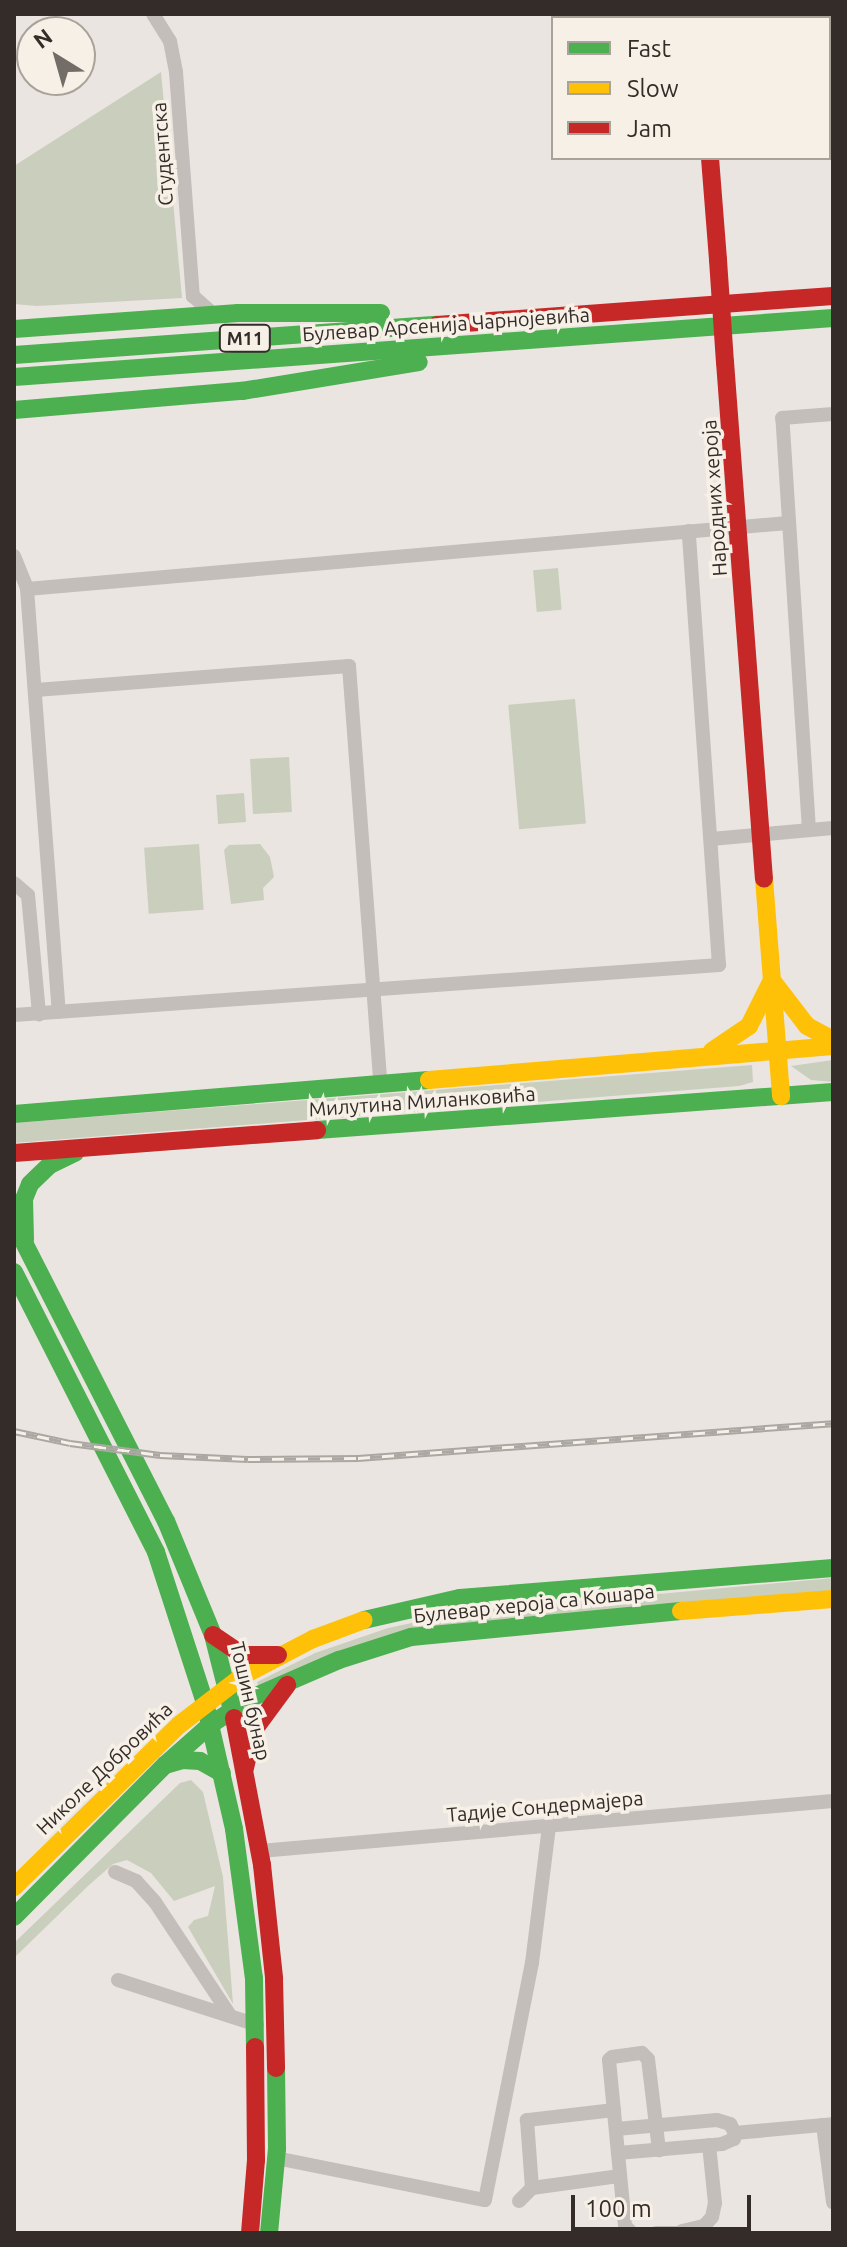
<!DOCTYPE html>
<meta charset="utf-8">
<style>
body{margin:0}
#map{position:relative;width:847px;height:2247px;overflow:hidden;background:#eae5e0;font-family:Ubuntu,sans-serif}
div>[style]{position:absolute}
.green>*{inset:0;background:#cacebc;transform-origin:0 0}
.street>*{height:14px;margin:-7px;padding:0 7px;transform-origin:7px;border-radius:7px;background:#c3beb9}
.fast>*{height:18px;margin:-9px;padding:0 9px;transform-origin:9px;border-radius:9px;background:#4caf50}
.slow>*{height:18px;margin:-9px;padding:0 9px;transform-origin:9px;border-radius:9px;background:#ffc107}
.jam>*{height:18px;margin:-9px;padding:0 9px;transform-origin:9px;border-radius:9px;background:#c62828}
.rail>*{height:7px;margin-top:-3.5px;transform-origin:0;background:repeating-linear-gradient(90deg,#f7f0e7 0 12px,#aba7a3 0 24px);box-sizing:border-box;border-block:2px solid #aba7a3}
.jam-bridge>*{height:18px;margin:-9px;padding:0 9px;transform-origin:9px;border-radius:9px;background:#c62828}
span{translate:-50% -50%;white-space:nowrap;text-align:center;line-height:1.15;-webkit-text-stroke:7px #f7f0e7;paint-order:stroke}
.shield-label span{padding:2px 6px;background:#f7f0e7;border:2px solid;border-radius:6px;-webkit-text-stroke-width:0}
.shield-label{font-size:18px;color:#332c28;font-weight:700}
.street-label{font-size:20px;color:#332c28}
.frame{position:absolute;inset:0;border:16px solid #332c28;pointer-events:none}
.legend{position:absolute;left:551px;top:16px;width:280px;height:144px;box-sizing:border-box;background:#f7f0e7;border:2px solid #a9a29b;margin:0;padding:10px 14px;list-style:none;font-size:24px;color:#332c28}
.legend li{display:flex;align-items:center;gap:16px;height:40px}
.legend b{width:40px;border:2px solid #a9a29b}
.north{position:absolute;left:16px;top:16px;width:80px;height:80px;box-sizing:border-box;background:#f7f0e7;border:2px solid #a9a29b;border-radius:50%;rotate:323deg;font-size:22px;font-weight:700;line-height:32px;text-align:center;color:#332c28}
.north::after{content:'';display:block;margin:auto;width:28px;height:36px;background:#736d68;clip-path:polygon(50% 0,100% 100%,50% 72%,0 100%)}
.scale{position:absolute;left:571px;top:2195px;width:180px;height:36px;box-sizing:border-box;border:4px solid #332c28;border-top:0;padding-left:10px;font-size:24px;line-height:28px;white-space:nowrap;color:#332c28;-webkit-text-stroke:6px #f7f0e7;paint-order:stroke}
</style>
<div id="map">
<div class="green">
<div style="clip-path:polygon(161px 72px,182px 298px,37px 306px,14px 304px,14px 166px)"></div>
<div style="left:558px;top:568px;width:42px;height:25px;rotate:85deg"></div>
<div style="left:575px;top:699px;width:125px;height:67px;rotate:85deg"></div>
<div style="left:289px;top:757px;width:55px;height:39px;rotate:87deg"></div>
<div style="left:244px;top:793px;width:29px;height:28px;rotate:86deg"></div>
<div style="left:199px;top:844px;width:66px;height:55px;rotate:86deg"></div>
<div style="clip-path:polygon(260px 844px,270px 857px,274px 877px,263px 888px,264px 900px,231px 904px,224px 850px,229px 845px)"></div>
<div style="clip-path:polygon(833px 1060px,833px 1082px,811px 1080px,791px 1066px)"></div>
<div style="clip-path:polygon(752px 1065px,753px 1082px,739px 1086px,14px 1143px,14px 1123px)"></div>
<div style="clip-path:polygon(833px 1578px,833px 1592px,458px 1624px,260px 1690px,257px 1682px,315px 1653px,388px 1628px,464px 1612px)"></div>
<div style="clip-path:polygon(191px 1780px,203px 1792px,223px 1877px,233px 2004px,188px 1927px,194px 1920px,208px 1916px,215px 1886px,174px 1901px,151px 1873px,127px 1860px,113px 1864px,89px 1885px,14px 1958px,14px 1943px,180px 1783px)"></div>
</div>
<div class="street">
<div style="left:153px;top:14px;width:32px;rotate:58deg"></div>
<div style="left:170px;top:41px;width:32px;rotate:79deg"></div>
<div style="left:176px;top:72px;width:225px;rotate:85.7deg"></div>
<div style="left:193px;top:296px;width:27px;rotate:42deg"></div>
<div style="left:14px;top:556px;width:35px;rotate:68deg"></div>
<div style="left:27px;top:589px;width:424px;rotate:85.7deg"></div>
<div style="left:27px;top:589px;width:764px;rotate:-4.96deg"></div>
<div style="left:36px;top:690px;width:314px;rotate:-4.4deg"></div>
<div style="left:349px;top:666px;width:417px;rotate:85.7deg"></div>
<div style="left:809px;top:830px;width:413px;rotate:-93.7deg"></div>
<div style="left:782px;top:418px;width:51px;rotate:-4.5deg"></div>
<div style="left:711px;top:839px;width:122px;rotate:-5.2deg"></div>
<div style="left:14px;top:883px;width:18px;rotate:41deg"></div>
<div style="left:28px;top:895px;width:120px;rotate:84.7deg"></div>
<div style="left:14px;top:1015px;width:707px;rotate:-4.06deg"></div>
<div style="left:719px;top:965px;width:435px;rotate:-94deg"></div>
<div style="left:260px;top:1851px;width:575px;rotate:-4.99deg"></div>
<div style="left:115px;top:1872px;width:23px;rotate:23deg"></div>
<div style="left:136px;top:1881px;width:28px;rotate:48deg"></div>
<div style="left:155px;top:1902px;width:134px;rotate:56.5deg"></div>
<div style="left:118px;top:1980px;width:146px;rotate:17.9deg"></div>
<div style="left:614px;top:2110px;width:88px;rotate:173.4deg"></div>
<div style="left:527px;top:2120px;width:68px;rotate:85.8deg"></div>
<div style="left:532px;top:2188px;width:89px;rotate:-7.8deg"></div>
<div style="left:823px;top:2125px;width:78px;rotate:82.6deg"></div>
<div style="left:616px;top:2129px;width:101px;rotate:-5.1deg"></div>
<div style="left:717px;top:2120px;width:14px;rotate:17deg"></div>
<div style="left:730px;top:2124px;width:10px;rotate:61deg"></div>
<div style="left:735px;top:2133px;width:98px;rotate:-5.2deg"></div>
<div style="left:618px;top:2153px;width:104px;rotate:-4.9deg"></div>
<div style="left:722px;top:2144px;width:13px;rotate:-23deg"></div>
<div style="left:734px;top:2139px;width:6px;rotate:-81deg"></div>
<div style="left:276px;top:2158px;width:213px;rotate:11.4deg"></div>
<div style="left:485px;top:2200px;width:242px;rotate:-78.8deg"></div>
<div style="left:532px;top:1963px;width:138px;rotate:-82.9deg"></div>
<div style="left:519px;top:2201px;width:18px;rotate:-45deg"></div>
<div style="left:682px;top:2231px;width:23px;rotate:-13deg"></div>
<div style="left:704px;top:2226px;width:12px;rotate:-48deg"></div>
<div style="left:712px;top:2217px;width:14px;rotate:-78deg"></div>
<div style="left:715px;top:2203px;width:58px;rotate:-95.9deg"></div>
<div style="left:632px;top:2233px;width:10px;rotate:-135deg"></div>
<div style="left:625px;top:2226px;width:167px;rotate:-95.5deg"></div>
<div style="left:609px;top:2060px;width:4px;rotate:-45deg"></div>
<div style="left:612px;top:2057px;width:30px;rotate:-8deg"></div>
<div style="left:642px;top:2053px;width:8px;rotate:45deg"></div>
<div style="left:648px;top:2059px;width:92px;rotate:83.1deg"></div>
<div style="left:656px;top:2233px;width:27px"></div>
</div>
<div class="fast">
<div style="left:14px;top:329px;width:225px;rotate:-4.1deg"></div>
<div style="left:238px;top:313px;width:143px"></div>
<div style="left:14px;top:355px;width:424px;rotate:-4.1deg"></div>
<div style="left:14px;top:377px;width:821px;rotate:-4.12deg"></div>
<div style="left:14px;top:410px;width:229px;rotate:-4.8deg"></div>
<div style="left:242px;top:391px;width:179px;rotate:-9.3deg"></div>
<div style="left:14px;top:1114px;width:416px;rotate:-4.7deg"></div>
<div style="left:317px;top:1130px;width:517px;rotate:-4.21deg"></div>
<div style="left:14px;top:1223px;width:335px;rotate:63deg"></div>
<div style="left:166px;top:1521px;width:123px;rotate:67.6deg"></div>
<div style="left:213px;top:1635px;width:86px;rotate:75.8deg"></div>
<div style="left:25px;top:1240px;width:41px;rotate:-91.4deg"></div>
<div style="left:24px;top:1199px;width:16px;rotate:-68deg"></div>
<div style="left:30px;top:1184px;width:28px;rotate:-44deg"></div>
<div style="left:50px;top:1165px;width:28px;rotate:-26deg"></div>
<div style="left:14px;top:1272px;width:314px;rotate:63.1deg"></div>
<div style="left:156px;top:1552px;width:159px;rotate:72deg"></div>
<div style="left:205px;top:1703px;width:129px;rotate:77deg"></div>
<div style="left:234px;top:1829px;width:150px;rotate:82.4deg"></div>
<div style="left:254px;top:1978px;width:69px;rotate:89.2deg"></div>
<div style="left:364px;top:1620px;width:98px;rotate:-12.9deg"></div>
<div style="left:460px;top:1598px;width:374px;rotate:-4.6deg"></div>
<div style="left:165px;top:1765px;width:18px;rotate:-16deg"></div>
<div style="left:182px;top:1760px;width:18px;rotate:3deg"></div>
<div style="left:200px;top:1761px;width:25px;rotate:29deg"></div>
<div style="left:14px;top:1917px;width:214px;rotate:-45.2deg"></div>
<div style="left:165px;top:1765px;width:60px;rotate:-41.6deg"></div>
<div style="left:210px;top:1725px;width:49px;rotate:-33.4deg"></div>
<div style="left:251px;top:1698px;width:96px;rotate:-23.4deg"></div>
<div style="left:339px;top:1660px;width:76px;rotate:-17.7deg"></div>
<div style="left:411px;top:1637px;width:271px;rotate:-5.5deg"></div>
<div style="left:269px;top:2233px;width:84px;rotate:-84.6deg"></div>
<div style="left:277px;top:2149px;width:81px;rotate:-90.7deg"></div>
</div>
<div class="slow">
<div style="left:699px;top:14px;width:4px;rotate:76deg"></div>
<div style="left:764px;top:879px;width:218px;rotate:85.5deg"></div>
<div style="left:774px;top:983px;width:54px;rotate:52.5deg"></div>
<div style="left:807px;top:1026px;width:30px;rotate:28deg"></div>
<div style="left:712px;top:1051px;width:45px;rotate:-34deg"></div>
<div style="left:749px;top:1026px;width:51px;rotate:-63.4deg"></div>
<div style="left:429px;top:1080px;width:405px;rotate:-4.8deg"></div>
<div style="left:681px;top:1611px;width:152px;rotate:-4.5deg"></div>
<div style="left:14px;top:1887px;width:231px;rotate:-44.5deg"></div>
<div style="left:179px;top:1725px;width:82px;rotate:-37.6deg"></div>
<div style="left:244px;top:1675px;width:78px;rotate:-27.6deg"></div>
<div style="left:313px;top:1639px;width:54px;rotate:-20.4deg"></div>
</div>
<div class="jam">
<div style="left:710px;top:158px;width:102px;rotate:85.5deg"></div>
<div style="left:437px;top:325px;width:397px;rotate:-4.2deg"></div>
<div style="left:725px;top:362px;width:518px;rotate:85.69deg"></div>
<div style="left:14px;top:1153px;width:304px;rotate:-4.3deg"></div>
<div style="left:213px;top:1635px;width:36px;rotate:34deg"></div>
<div style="left:243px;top:1655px;width:35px"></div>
<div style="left:234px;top:1718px;width:150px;rotate:79.2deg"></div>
<div style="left:262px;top:1865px;width:114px;rotate:83.9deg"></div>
<div style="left:274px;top:1978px;width:90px;rotate:88.7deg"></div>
<div style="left:245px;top:1768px;width:39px;rotate:-77deg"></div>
<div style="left:254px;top:1730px;width:56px;rotate:-53.7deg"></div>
<div style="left:250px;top:2233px;width:73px;rotate:-85.3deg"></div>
<div style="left:256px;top:2160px;width:113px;rotate:-90.5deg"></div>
</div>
<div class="rail">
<div style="left:14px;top:1431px;width:57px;rotate:12.1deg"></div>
<div style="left:70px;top:1443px;width:91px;rotate:7.6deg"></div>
<div style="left:160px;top:1455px;width:88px;rotate:2.6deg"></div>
<div style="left:248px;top:1459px;width:110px;rotate:-0.5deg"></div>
<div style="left:358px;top:1458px;width:476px;rotate:-4.2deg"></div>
</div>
<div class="jam-bridge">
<div style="left:718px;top:260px;width:102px;rotate:86.1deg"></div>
</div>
<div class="shield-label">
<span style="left:245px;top:338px">M11</span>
</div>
<div class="street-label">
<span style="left:162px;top:154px;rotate:-94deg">Студентска</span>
<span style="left:446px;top:324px;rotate:-4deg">Булевар Арсенија Чарнојевића</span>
<span style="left:714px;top:498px;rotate:-94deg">Народних хероја</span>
<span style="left:422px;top:1101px;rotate:-4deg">Милутина Миланковића</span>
<span style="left:534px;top:1603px;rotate:-6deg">Булевар хероја са Кошара</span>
<span style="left:251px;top:1701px;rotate:77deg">Тошин бунар</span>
<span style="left:104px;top:1768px;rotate:-44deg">Николе Добровића</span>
<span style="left:545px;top:1806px;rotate:-5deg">Тадије Сондермајера</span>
</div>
<div class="frame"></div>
<ul class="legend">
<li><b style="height:10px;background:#4caf50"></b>Fast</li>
<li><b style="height:10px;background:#ffc107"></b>Slow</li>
<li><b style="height:10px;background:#c62828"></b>Jam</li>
</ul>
<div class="north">N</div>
<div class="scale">100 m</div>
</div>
